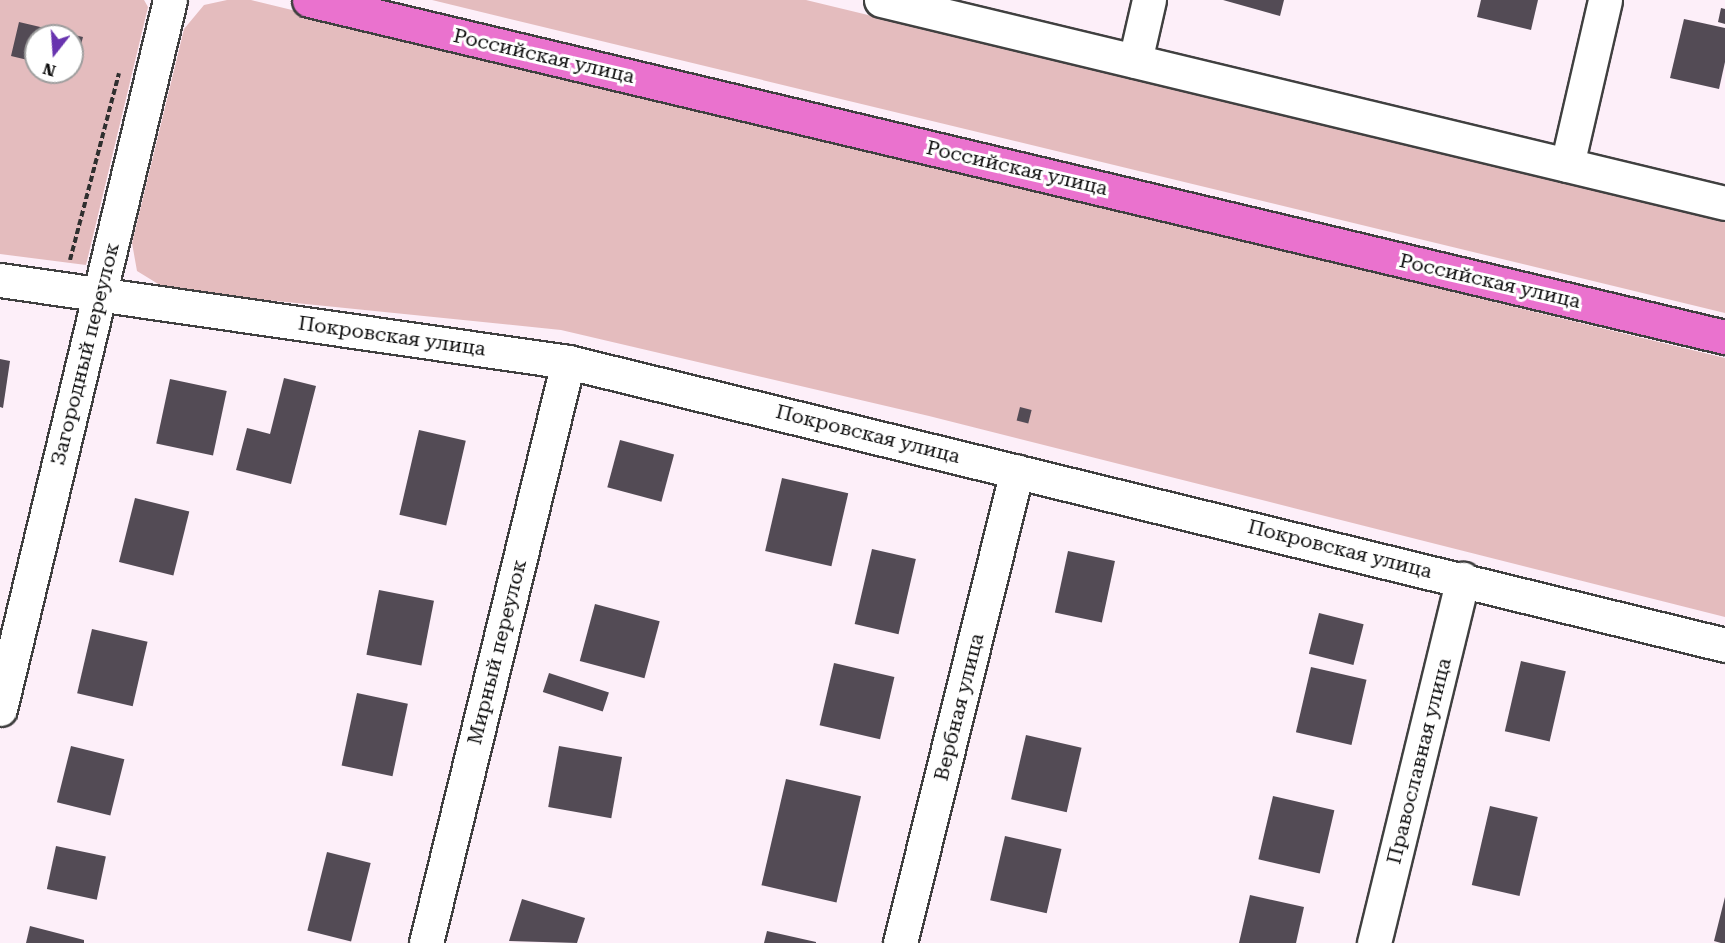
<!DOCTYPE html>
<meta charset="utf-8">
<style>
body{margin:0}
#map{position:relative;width:1725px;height:943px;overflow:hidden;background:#fdeff9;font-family:"Roboto Serif",serif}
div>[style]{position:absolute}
.green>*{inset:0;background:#e4bcbe}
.building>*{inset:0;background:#534b55;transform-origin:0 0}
.path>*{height:4px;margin-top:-2px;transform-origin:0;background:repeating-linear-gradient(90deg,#2f2f2f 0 6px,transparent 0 9px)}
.roads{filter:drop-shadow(2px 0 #404040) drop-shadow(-2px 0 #404040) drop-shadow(0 2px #404040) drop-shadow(0 -2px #404040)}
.minor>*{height:33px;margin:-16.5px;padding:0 16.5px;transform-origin:16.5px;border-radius:16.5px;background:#fff}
.major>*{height:33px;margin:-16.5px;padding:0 16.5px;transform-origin:16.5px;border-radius:16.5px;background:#ea72ce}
span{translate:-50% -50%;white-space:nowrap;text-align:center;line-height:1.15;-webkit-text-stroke:6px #fff;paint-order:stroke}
.street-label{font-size:20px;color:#0d0d0d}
.north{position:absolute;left:24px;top:24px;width:60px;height:60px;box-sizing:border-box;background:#fff;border:2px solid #9e9e9e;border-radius:50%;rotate:197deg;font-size:16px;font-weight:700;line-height:24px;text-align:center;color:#0d0d0d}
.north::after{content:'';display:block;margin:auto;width:21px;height:27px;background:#6834af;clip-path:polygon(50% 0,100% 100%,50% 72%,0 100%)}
</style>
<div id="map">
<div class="green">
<div style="clip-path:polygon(evenodd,0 0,144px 0,148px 7px,86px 265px,0 254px,0 0,36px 36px,72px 36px,72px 72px,36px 72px,36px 36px)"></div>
<div style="clip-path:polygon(227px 0,251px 0,1725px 358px,1725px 617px,929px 416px,561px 330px,168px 290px,137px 271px,132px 243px,184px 29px,204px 5px)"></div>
<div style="clip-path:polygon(432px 0,806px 0,1725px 222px,1725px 313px)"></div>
</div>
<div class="building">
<div style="clip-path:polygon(1223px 0,1284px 0,1280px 16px)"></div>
<div style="clip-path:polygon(1481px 0,1538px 0,1531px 30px,1477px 17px)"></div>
<div style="clip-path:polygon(1721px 8px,1725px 9px,1725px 24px,1718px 22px)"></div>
<div style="clip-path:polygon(1684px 19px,1725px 28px,1725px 62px,1719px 89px,1670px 78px)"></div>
<div style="clip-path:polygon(19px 22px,83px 37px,74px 71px,72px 71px,72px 36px,36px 36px,36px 62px,11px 56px)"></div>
<div style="clip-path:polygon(0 359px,10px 361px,3px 408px,0 407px)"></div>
<div style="clip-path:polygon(284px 378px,316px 386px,291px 484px,236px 470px,247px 428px,270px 434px)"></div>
<div style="left:170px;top:379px;width:58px;height:66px;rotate:12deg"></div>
<div style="left:1020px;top:407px;width:12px;height:14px;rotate:14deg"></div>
<div style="left:419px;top:430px;width:48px;height:87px;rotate:13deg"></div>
<div style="left:620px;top:440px;width:56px;height:49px;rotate:15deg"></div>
<div style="left:782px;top:478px;width:68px;height:75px;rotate:13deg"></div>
<div style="left:135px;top:498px;width:56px;height:66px;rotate:14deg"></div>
<div style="left:872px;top:549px;width:45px;height:77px;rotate:13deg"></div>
<div style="left:1068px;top:551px;width:48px;height:63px;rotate:12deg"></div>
<div style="left:379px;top:590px;width:56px;height:66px;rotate:11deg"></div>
<div style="left:595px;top:604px;width:67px;height:59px;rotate:15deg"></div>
<div style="left:1319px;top:613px;width:46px;height:42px;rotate:14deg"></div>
<div style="left:92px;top:629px;width:57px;height:66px;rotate:13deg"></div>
<div style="left:1521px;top:661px;width:46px;height:72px;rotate:13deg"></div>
<div style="left:834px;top:663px;width:62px;height:64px;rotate:13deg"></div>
<div style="left:1311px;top:667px;width:57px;height:67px;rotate:13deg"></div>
<div style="left:549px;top:673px;width:63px;height:20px;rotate:18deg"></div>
<div style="left:357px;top:693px;width:52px;height:74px;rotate:12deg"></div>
<div style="left:1026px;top:735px;width:57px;height:66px;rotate:13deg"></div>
<div style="left:71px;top:746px;width:55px;height:58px;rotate:14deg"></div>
<div style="left:559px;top:746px;width:64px;height:62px;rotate:10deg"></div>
<div style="left:786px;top:779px;width:77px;height:109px;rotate:13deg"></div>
<div style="left:1273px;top:796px;width:63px;height:65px;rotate:13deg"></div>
<div style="left:1490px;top:806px;width:49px;height:81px;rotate:13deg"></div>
<div style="left:1005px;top:836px;width:58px;height:66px;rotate:13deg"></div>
<div style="left:56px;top:846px;width:51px;height:44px;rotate:12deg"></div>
<div style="left:327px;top:852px;width:45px;height:81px;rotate:14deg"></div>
<div style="clip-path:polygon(1250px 895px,1304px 907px,1296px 943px,1239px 943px)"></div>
<div style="clip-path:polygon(1725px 897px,1725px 943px,1721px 943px,1714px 941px)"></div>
<div style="clip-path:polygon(522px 899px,585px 918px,577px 943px,509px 941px)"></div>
<div style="clip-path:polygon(30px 926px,84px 940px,84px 943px,26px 943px)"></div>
<div style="clip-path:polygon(767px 931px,816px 942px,816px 943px,764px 943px)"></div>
</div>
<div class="path">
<div style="left:70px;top:260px;width:193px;rotate:-75.3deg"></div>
</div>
<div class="roads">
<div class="minor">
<div style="left:881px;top:0;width:868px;rotate:13.52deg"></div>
<div style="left:1135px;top:61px;width:63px;rotate:-77.1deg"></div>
<div style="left:1567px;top:165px;width:169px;rotate:-77deg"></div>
<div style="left:0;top:280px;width:574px;rotate:8.21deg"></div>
<div style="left:568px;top:362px;width:1191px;rotate:13.74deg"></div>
<div style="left:0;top:709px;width:729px;rotate:-76.52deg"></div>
<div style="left:426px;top:943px;width:598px;rotate:-76.27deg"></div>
<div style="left:900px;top:943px;width:486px;rotate:-76.1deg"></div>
<div style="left:1374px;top:943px;width:375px;rotate:-76.3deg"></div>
</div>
<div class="major">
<div style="left:309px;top:0;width:1456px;rotate:13.39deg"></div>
</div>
</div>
<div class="street-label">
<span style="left:544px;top:56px;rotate:13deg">Российская улица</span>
<span style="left:1017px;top:168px;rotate:13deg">Российская улица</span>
<span style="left:1490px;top:281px;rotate:13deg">Российская улица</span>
<span style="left:392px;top:336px;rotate:8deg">Покровская улица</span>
<span style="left:85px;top:354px;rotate:-76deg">Загородный переулок</span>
<span style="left:868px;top:434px;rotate:14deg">Покровская улица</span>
<span style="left:1340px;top:549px;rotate:14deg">Покровская улица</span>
<span style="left:497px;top:652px;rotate:-76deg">Мирный переулок</span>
<span style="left:959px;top:707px;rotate:-76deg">Вербная улица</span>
<span style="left:1419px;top:761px;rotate:-76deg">Православная улица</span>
</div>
<div class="north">N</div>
</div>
